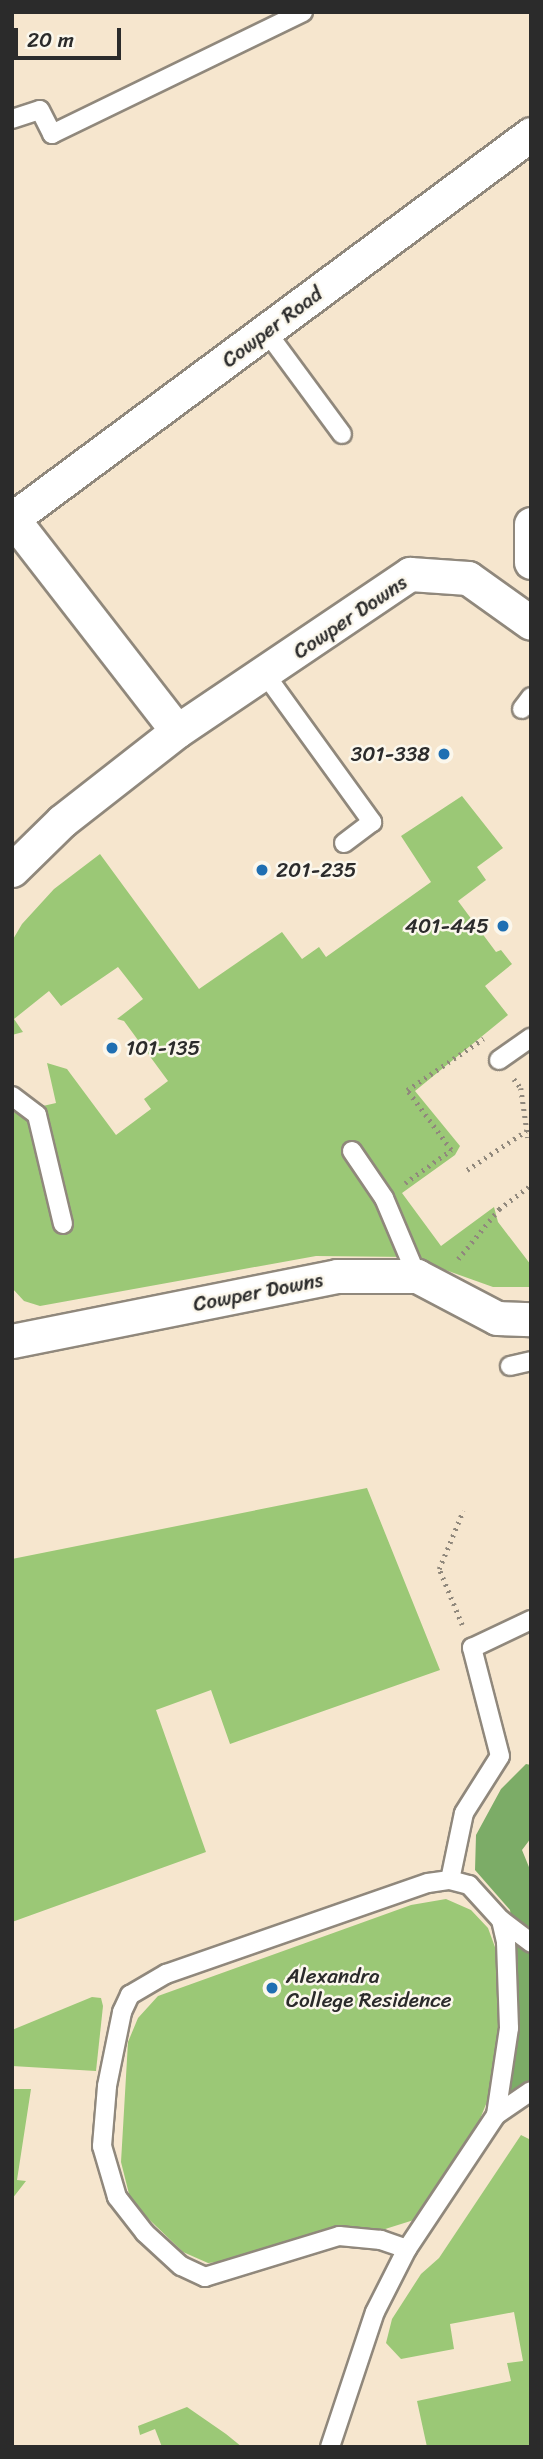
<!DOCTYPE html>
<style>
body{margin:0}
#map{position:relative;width:543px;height:2459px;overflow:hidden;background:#f6e6ce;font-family:Sriracha,sans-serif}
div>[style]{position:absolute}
.green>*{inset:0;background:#9bc876}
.forest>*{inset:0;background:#7cac67}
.path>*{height:4.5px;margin-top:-2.25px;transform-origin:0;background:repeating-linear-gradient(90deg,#90887c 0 2px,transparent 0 7px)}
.roads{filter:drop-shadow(2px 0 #90887c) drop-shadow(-2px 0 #90887c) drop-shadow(0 2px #90887c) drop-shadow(0 -2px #90887c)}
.lane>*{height:18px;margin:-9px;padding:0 9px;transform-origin:9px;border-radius:9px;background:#fff}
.street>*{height:33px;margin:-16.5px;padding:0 16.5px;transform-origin:16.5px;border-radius:16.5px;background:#fff}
.dots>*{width:19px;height:19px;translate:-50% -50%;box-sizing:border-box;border:4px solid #fbf7ec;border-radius:50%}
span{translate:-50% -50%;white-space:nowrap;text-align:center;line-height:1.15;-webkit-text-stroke:5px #fbf7ec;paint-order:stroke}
.street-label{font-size:21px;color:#2b2b2b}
.poi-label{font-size:21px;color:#2b2b2b}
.right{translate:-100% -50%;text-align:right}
.left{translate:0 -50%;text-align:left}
.frame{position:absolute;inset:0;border:14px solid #2b2b2b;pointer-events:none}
.scale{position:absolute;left:14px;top:28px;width:107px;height:32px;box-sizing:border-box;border:4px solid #2b2b2b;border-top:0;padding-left:9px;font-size:21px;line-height:24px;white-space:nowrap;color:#2b2b2b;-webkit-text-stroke:5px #fbf7ec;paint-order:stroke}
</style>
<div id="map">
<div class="green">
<div style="clip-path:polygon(462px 796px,503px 848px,477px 867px,486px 880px,458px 901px,496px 952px,501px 950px,512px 964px,485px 986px,508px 1015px,415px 1091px,460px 1146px,455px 1155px,402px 1193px,441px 1246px,494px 1207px,498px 1222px,531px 1265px,531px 1287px,493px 1287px,409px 1257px,316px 1256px,40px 1306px,24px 1301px,12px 1288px,12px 1113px,56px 1103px,47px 1063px,67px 1069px,116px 1135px,151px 1109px,144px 1099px,168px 1081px,124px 1021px,117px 1019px,143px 999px,118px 967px,61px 1006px,49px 991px,14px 1019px,23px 1032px,12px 1035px,12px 941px,22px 924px,54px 889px,100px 854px,199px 989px,282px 932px,302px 959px,319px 947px,326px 957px,431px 882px,401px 836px)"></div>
<div style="clip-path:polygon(367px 1488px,440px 1670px,230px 1744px,211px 1690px,156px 1710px,206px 1852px,12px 1922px,12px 1559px)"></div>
<div style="clip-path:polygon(446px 1899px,471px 1910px,488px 1928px,499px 1958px,500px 2031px,495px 2082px,478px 2124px,417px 2219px,382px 2230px,333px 2229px,241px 2260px,208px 2263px,183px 2252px,131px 2202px,121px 2162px,128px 2042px,138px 2018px,158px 1996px,411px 1905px)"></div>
<div style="clip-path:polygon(92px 1997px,101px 1998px,103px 2006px,96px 2071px,12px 2066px,12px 2030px)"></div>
<div style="clip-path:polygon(12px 2089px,31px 2089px,17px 2180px,26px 2181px,12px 2199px)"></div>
<div style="clip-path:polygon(521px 2135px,531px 2140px,531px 2447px,427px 2447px,417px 2401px,511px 2381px,507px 2363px,523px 2361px,514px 2312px,450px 2324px,454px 2349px,401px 2359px,386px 2343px,392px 2319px,421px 2274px,439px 2258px)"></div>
<div style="clip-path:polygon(187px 2407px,226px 2434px,242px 2447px,162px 2447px,155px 2429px,140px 2435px,138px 2426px)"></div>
</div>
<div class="forest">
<div style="clip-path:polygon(526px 1764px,531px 1765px,531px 1838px,522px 1850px,531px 1872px,531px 2081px,507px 2096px,518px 2014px,518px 1963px,510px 1910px,475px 1870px,476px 1835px,501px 1789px)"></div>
</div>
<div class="path">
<div style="left:514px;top:1079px;width:11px;rotate:52deg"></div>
<div style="left:521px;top:1088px;width:50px;rotate:82deg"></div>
<div style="left:467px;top:1170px;width:71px;rotate:-33.5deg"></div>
<div style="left:405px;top:1183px;width:57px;rotate:-35.7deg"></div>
<div style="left:451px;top:1150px;width:74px;rotate:-126.3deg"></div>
<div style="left:407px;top:1090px;width:92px;rotate:-33.9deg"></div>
<div style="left:458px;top:1259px;width:65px;rotate:-50.6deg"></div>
<div style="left:499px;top:1209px;width:40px;rotate:-37deg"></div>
<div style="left:462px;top:1625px;width:61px;rotate:-112.3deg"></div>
<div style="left:439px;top:1569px;width:63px;rotate:-67.5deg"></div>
</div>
<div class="roads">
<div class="lane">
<div style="left:12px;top:119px;width:29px;rotate:-18deg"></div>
<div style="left:40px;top:110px;width:27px;rotate:63deg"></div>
<div style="left:52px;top:134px;width:279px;rotate:-25.9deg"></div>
<div style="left:266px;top:331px;width:128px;rotate:53.6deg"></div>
<div style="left:265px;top:674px;width:183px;rotate:54.1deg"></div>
<div style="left:372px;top:822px;width:35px;rotate:143deg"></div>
<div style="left:522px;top:709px;width:15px;rotate:-53deg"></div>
<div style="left:499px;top:1060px;width:39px;rotate:-35deg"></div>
<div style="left:12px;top:1096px;width:31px;rotate:37deg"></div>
<div style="left:37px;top:1115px;width:112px;rotate:76.6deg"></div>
<div style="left:352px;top:1151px;width:57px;rotate:55.8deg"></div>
<div style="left:384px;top:1198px;width:85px;rotate:67.1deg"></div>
<div style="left:510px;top:1366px;width:22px;rotate:-13deg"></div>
<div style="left:450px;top:1880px;width:68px;rotate:-78.2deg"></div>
<div style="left:464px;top:1813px;width:67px;rotate:-57.7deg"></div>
<div style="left:500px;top:1756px;width:112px;rotate:-104.5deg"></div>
<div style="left:472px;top:1648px;width:65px;rotate:-25.4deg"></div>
<div style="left:501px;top:1920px;width:38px;rotate:37deg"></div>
<div style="left:407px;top:2249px;width:28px;rotate:-161deg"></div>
<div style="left:381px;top:2240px;width:42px;rotate:-174.6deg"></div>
<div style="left:339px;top:2236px;width:140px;rotate:163deg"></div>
<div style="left:205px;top:2277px;width:26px;rotate:-155deg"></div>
<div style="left:181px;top:2266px;width:49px;rotate:-137.5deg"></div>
<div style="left:145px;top:2233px;width:46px;rotate:-127.9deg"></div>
<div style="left:117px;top:2197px;width:53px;rotate:-106.4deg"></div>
<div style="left:102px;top:2146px;width:60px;rotate:-85.2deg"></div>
<div style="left:107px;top:2086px;width:76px;rotate:-78.5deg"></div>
<div style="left:122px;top:2012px;width:19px;rotate:-65deg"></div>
<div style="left:130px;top:1995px;width:42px;rotate:-30.3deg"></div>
<div style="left:166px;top:1974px;width:277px;rotate:-19.2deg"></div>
<div style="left:428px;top:1883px;width:22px;rotate:-8deg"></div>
<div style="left:450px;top:1880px;width:20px;rotate:15deg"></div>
<div style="left:469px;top:1885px;width:47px;rotate:47.6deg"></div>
<div style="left:501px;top:1920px;width:23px;rotate:77deg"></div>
<div style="left:506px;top:1942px;width:86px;rotate:88deg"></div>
<div style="left:509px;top:2028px;width:88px;rotate:98.5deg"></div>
<div style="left:330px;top:2447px;width:142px;rotate:-71.6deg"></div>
<div style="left:375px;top:2312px;width:71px;rotate:-63.1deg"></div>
<div style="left:407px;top:2249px;width:161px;rotate:-56.4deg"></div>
<div style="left:496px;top:2115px;width:42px;rotate:-34.4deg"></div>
</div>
<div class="street">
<div style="left:12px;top:518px;width:269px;rotate:52.2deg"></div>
<div style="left:12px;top:519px;width:646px;rotate:-36.57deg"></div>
<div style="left:531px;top:524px;width:38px;rotate:90deg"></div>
<div style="left:12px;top:870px;width:70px;rotate:-44.4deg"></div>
<div style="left:62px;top:821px;width:146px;rotate:-38deg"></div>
<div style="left:177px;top:731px;width:281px;rotate:-34deg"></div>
<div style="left:410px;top:574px;width:58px;rotate:3.9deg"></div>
<div style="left:468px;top:578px;width:77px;rotate:35.5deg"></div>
<div style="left:12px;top:1341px;width:331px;rotate:-11.3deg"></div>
<div style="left:337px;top:1276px;width:80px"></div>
<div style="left:417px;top:1276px;width:90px;rotate:27.7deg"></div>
<div style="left:497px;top:1318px;width:34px;rotate:2deg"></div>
</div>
</div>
<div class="dots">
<div style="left:444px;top:754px;background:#1f6fb2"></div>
<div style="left:262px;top:870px;background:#1f6fb2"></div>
<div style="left:503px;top:926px;background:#1f6fb2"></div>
<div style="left:112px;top:1048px;background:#1f6fb2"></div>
<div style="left:272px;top:1988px;background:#1f6fb2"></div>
</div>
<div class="street-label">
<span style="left:272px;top:327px;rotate:-37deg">Cowper Road</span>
<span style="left:350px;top:617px;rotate:-34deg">Cowper Downs</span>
<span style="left:258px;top:1292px;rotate:-11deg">Cowper Downs</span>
</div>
<div class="poi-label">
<span class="right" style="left:430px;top:754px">301-338</span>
<span class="left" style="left:276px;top:870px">201-235</span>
<span class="right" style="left:489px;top:926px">401-445</span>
<span class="left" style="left:126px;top:1048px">101-135</span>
<span class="left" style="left:286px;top:1988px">Alexandra<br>College Residence</span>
</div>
<div class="frame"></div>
<div class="scale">20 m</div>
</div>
